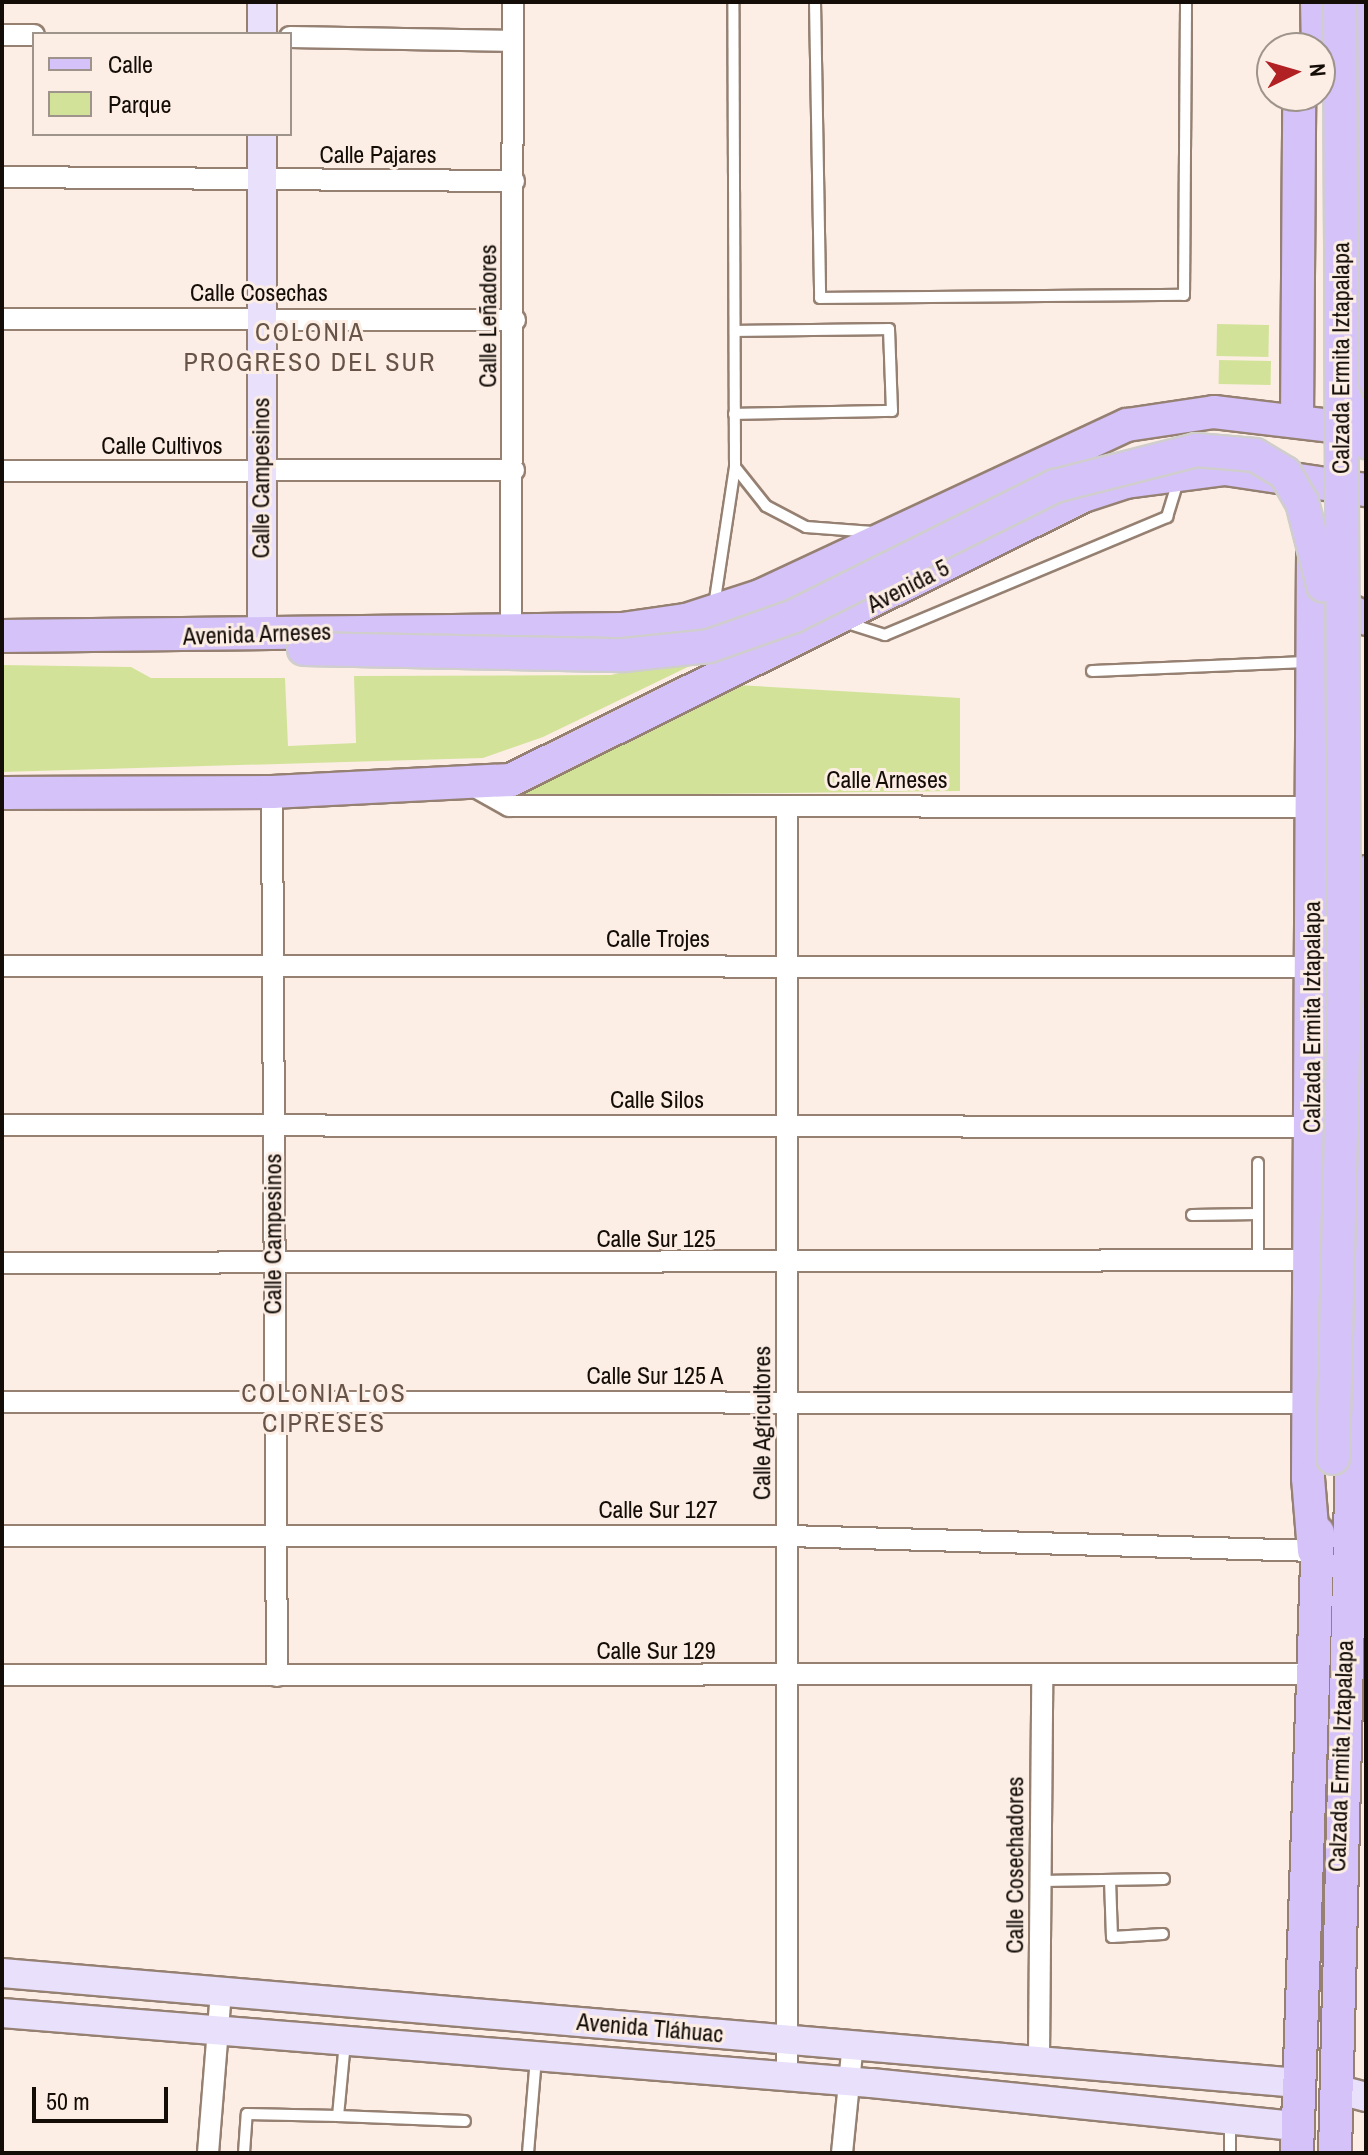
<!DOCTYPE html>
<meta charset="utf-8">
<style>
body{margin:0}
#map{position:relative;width:1368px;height:2155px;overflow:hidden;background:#fceee5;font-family:"Archivo Narrow",sans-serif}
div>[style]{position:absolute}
.green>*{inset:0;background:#d2e399;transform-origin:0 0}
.roads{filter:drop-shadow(2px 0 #958072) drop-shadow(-2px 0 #958072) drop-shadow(0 2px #958072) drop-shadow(0 -2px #958072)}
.lane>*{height:10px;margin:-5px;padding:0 5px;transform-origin:5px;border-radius:5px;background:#fff}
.street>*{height:20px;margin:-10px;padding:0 10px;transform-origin:10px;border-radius:10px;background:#fff}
.secondary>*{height:28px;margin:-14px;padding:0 14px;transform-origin:14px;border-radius:14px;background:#e9e0fb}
.primary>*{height:32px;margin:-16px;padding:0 16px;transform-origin:16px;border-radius:16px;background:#d4c2f8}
.bridges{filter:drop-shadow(2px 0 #d0cecd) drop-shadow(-2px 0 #d0cecd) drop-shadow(0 2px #d0cecd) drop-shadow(0 -2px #d0cecd)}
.primary-bridge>*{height:32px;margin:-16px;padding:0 16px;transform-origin:16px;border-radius:16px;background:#d4c2f8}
span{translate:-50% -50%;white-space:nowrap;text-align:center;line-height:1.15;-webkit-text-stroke:6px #fceee5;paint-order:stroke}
.street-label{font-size:24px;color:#130c07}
.neighbourhood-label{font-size:26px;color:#675347;letter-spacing:2px}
.frame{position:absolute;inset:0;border:4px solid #130c07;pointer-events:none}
.legend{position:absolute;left:32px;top:32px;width:260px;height:104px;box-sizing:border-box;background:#fceee5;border:2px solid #9f948c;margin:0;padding:10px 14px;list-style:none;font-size:24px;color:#130c07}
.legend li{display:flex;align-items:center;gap:16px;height:40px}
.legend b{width:40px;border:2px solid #9f948c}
.north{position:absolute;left:1256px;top:32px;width:80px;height:80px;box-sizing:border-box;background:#fceee5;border:2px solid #9f948c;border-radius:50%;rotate:85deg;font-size:22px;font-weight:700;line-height:32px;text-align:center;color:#130c07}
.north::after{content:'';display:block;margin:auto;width:28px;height:36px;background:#b12023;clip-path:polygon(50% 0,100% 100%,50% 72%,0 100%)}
.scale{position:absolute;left:32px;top:2087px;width:136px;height:36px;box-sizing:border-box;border:4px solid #130c07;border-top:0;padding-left:10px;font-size:24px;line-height:28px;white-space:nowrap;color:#130c07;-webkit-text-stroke:6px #fceee5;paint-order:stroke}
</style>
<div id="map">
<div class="green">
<div style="left:1217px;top:324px;width:52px;height:32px;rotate:1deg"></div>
<div style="left:1219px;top:360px;width:52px;height:24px;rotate:1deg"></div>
<div style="clip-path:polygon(727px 648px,543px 737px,483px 758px,2px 772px,2px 665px,131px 667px,151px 678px,285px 678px,288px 746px,356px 743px,354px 676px,611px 675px)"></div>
<div style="clip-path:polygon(738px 685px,960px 698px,960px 791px,522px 796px,521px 790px)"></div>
</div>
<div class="roads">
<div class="lane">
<div style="left:815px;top:2px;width:296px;rotate:89deg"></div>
<div style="left:820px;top:298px;width:364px;rotate:-0.5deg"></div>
<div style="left:1184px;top:295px;width:293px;rotate:-89.6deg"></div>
<div style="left:734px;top:414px;width:158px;rotate:-1.1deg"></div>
<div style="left:892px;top:411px;width:82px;rotate:-92.1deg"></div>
<div style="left:889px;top:329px;width:154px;rotate:179.3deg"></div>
<div style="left:735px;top:467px;width:50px;rotate:51.5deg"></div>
<div style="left:766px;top:506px;width:45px;rotate:27.7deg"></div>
<div style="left:806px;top:527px;width:67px;rotate:4.3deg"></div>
<div style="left:714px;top:606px;width:141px;rotate:-81.4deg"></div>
<div style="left:735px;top:467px;width:465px;rotate:-90.2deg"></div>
<div style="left:844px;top:622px;width:43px;rotate:17.6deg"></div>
<div style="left:885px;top:635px;width:306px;rotate:-22.7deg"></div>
<div style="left:1167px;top:517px;width:39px;rotate:-73deg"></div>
<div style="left:1092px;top:671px;width:215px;rotate:-2.4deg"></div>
<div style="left:1258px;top:1163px;width:97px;rotate:90deg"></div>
<div style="left:1192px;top:1215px;width:66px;rotate:-0.9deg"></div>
<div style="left:1110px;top:1880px;width:57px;rotate:88deg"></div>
<div style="left:1112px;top:1937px;width:51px;rotate:-3.4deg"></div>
<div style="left:1041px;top:1881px;width:123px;rotate:-0.9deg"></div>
<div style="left:338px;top:2116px;width:127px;rotate:2.3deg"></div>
<div style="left:244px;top:2153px;width:39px;rotate:-86deg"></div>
<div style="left:247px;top:2114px;width:91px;rotate:1.3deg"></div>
<div style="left:338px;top:2116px;width:74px;rotate:-84.6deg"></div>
<div style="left:528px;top:2153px;width:96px;rotate:-85.2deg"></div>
<div style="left:1230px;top:2153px;width:31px;rotate:-90deg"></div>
</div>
<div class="street">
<div style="left:2px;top:35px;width:32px"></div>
<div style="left:290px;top:37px;width:222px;rotate:1deg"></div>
<div style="left:2px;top:177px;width:512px;rotate:0.45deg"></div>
<div style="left:2px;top:319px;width:513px;rotate:0.11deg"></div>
<div style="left:2px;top:471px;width:512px;rotate:-0.11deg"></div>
<div style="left:511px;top:630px;width:628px;rotate:-89.82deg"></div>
<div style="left:468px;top:783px;width:47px;rotate:29.3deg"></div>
<div style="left:509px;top:806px;width:804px;rotate:0.07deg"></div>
<div style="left:272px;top:792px;width:884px;rotate:89.68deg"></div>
<div style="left:787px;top:806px;width:1270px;rotate:90deg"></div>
<div style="left:2px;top:966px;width:1311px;rotate:0.04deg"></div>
<div style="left:2px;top:1125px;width:1309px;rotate:0.09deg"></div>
<div style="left:2px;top:1263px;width:1307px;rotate:-0.13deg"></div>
<div style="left:2px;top:1402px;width:1306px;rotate:0.04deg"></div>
<div style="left:2px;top:1536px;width:786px"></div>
<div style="left:788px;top:1536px;width:526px;rotate:1.63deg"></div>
<div style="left:2px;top:1675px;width:1309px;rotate:-0.04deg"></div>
<div style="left:1039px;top:2056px;width:380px;rotate:-89.5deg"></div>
<div style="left:208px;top:2153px;width:162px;rotate:-85.4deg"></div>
<div style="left:842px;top:2153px;width:111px;rotate:-84.3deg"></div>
</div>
<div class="secondary">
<div style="left:262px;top:34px;width:32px;rotate:-90deg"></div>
<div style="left:262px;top:134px;width:497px;rotate:90deg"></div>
<div style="left:2px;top:1973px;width:1301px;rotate:4.85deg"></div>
<div style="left:2px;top:2013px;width:872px;rotate:4.61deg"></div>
<div style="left:871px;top:2083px;width:428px;rotate:5.8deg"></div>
<div style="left:1336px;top:2089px;width:31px;rotate:15deg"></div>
</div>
<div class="primary">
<div style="left:1317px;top:2px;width:46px;rotate:88.8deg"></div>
<div style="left:1297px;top:420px;width:324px;rotate:-89.6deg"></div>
<div style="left:1359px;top:429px;width:427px;rotate:-89.6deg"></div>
<div style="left:1313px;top:554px;width:924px;rotate:90.31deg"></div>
<div style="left:1308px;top:1478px;width:73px;rotate:85.3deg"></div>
<div style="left:1321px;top:616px;width:21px;rotate:-31deg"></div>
<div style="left:1339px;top:605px;width:30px;rotate:27deg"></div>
<div style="left:2px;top:636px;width:620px;rotate:-0.65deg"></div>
<div style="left:622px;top:629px;width:65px;rotate:-8deg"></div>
<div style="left:686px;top:620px;width:78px;rotate:-18deg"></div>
<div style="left:760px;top:596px;width:405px;rotate:-25deg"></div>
<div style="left:1127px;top:425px;width:88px;rotate:-8.5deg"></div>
<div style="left:1214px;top:412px;width:153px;rotate:6.8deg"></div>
<div style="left:2px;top:793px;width:270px;rotate:-0.2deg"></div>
<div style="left:272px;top:792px;width:239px;rotate:-2.9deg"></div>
<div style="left:511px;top:780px;width:639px;rotate:-26.4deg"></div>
<div style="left:1083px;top:496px;width:45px;rotate:-18deg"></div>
<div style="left:1126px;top:482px;width:100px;rotate:-7.5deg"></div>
<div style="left:1225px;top:469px;width:143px;rotate:8.5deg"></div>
<div style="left:1297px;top:2153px;width:621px;rotate:-88.06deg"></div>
<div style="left:1335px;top:2153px;width:1281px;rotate:-88.61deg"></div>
</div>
</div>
<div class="bridges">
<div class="primary-bridge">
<div style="left:1345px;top:398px;width:49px;rotate:64.5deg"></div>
<div style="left:304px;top:649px;width:320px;rotate:1.1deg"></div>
<div style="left:624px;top:655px;width:85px;rotate:-6deg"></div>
<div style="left:709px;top:646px;width:90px;rotate:-19.4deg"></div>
<div style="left:794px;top:616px;width:292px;rotate:-26.5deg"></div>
<div style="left:1055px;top:486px;width:146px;rotate:-14.3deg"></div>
<div style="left:1196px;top:450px;width:59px;rotate:4.8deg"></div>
<div style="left:1255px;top:455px;width:35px;rotate:31deg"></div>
<div style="left:1285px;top:473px;width:34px;rotate:60deg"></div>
<div style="left:1302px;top:502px;width:86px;rotate:75.8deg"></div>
<div style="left:1333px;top:1458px;width:465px;rotate:-88.6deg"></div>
<div style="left:1344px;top:993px;width:991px;rotate:-90.23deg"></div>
</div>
</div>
<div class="street-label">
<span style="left:378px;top:155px">Calle Pajares</span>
<span style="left:259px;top:293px">Calle Cosechas</span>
<span style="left:488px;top:316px;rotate:-90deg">Calle Leñadores</span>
<span style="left:1341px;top:358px;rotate:-90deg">Calzada Ermita Iztapalapa</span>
<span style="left:162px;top:446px">Calle Cultivos</span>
<span style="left:261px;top:478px;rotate:-90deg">Calle Campesinos</span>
<span style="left:908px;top:586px;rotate:-27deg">Avenida 5</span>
<span style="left:257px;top:634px;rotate:-2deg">Avenida Arneses</span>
<span style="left:887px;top:780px">Calle Arneses</span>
<span style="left:658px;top:939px">Calle Trojes</span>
<span style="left:1312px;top:1017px;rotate:-90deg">Calzada Ermita Iztapalapa</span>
<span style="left:657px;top:1100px">Calle Silos</span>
<span style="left:273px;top:1234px;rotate:-90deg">Calle Campesinos</span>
<span style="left:656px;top:1239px">Calle Sur 125</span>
<span style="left:655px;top:1376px">Calle Sur 125 A</span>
<span style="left:762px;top:1423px;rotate:-90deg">Calle Agricultores</span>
<span style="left:658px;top:1510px">Calle Sur 127</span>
<span style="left:656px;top:1651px">Calle Sur 129</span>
<span style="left:1341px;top:1756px;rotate:-88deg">Calzada Ermita Iztapalapa</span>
<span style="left:1015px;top:1865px;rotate:-90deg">Calle Cosechadores</span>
<span style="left:650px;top:2028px;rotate:5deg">Avenida Tláhuac</span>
</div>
<div class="neighbourhood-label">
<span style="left:310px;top:347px">COLONIA<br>PROGRESO DEL SUR</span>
<span style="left:324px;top:1408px">COLONIA LOS<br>CIPRESES</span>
</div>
<div class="frame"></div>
<ul class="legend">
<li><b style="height:10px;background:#d4c2f8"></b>Calle</li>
<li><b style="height:22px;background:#d2e399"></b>Parque</li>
</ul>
<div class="north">N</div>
<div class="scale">50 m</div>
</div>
